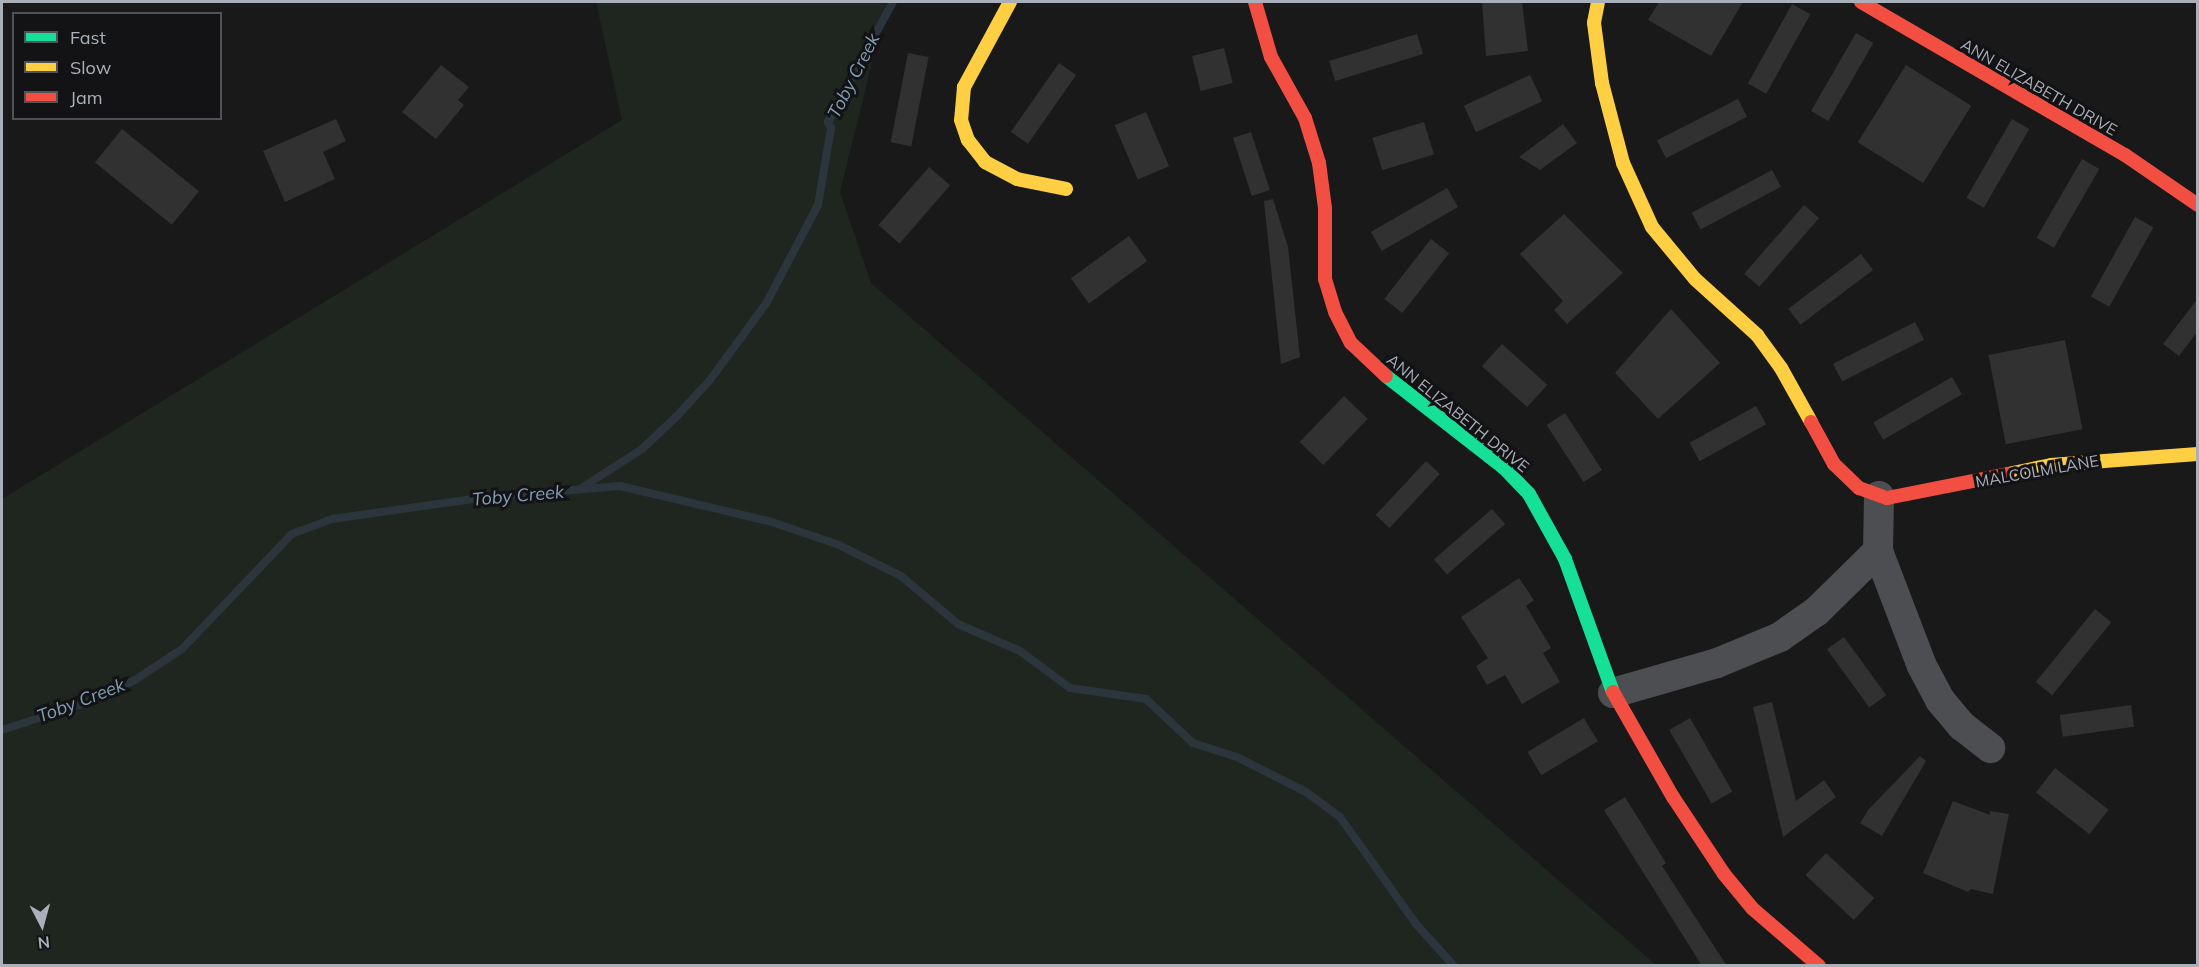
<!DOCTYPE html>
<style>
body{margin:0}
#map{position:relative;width:2199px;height:967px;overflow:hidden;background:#191919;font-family:Mulish,sans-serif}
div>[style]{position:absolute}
.green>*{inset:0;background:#1f261f}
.stream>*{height:8px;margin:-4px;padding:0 4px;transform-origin:4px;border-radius:4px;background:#2b353b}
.building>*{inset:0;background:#313131;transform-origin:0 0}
.street>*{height:30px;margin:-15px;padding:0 15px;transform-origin:15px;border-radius:15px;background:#4d4e52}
.fast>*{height:14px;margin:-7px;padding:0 7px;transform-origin:7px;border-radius:7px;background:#16e098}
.slow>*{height:14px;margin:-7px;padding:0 7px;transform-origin:7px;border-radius:7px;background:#ffcf43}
.jam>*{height:14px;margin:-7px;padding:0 7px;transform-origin:7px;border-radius:7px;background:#f24e42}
span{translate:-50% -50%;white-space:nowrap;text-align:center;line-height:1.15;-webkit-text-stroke:6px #131315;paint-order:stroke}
.street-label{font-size:16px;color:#aab0ba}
.water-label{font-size:18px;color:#819fb5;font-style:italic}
.frame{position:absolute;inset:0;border:3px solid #aab0ba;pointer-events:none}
.legend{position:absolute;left:12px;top:12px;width:210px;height:108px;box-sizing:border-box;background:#131315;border:2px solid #4f5257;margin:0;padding:8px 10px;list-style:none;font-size:18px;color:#aab0ba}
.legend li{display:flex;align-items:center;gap:12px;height:30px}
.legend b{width:30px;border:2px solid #4f5257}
.north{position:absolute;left:12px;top:895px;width:60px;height:60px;-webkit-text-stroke:4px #131315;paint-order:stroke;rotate:174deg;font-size:16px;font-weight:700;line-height:24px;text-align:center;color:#aab0ba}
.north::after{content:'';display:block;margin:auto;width:21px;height:27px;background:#aab0ba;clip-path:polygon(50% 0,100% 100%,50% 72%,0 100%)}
</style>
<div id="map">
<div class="green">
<div style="clip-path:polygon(596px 2px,887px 2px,840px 192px,871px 283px,1656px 965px,2px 965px,2px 499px,622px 120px)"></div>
</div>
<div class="stream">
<div style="left:580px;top:489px;width:74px;rotate:-32.8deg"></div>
<div style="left:642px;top:449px;width:47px;rotate:-43.3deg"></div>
<div style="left:676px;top:417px;width:50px;rotate:-47.4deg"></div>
<div style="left:710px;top:380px;width:97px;rotate:-53.8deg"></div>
<div style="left:767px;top:302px;width:110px;rotate:-62.3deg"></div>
<div style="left:818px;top:205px;width:78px;rotate:-80.4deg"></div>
<div style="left:831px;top:128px;width:7px;rotate:-117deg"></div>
<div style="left:828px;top:122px;width:136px;rotate:-61.6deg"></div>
<div style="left:2px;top:730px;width:94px;rotate:-18deg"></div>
<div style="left:91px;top:701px;width:49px;rotate:-25.5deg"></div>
<div style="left:135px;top:680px;width:56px;rotate:-33.4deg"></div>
<div style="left:182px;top:649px;width:159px;rotate:-46.3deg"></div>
<div style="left:292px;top:534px;width:43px;rotate:-20.6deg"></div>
<div style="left:332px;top:519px;width:149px;rotate:-8.1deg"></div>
<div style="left:480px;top:498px;width:141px;rotate:-4.9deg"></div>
<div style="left:620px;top:486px;width:156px;rotate:13.3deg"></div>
<div style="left:772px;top:522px;width:71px;rotate:18.9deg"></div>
<div style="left:839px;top:545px;width:69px;rotate:26.6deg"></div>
<div style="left:901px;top:576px;width:75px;rotate:40.1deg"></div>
<div style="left:958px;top:624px;width:68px;rotate:23.5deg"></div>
<div style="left:1020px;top:651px;width:62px;rotate:36.5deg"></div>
<div style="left:1070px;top:688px;width:77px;rotate:8.2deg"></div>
<div style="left:1146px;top:699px;width:64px;rotate:43.1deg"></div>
<div style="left:1193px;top:743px;width:46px;rotate:17.7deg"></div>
<div style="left:1237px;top:757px;width:77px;rotate:26.9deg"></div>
<div style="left:1306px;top:792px;width:42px;rotate:36.3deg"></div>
<div style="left:1340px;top:817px;width:131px;rotate:54.6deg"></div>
<div style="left:1416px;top:924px;width:57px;rotate:47.9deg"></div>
</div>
<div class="building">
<div style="clip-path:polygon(1482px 2px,1522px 2px,1528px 51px,1486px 56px)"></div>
<div style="clip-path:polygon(1659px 2px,1743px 2px,1711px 56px,1648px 20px)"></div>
<div style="left:1792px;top:4px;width:21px;height:91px;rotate:29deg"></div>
<div style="left:1856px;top:33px;width:20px;height:90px;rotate:30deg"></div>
<div style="left:1417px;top:34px;width:21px;height:92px;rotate:73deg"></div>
<div style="left:1224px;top:48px;width:36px;height:33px;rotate:76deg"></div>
<div style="left:908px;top:53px;width:21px;height:91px;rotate:11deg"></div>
<div style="left:1059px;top:63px;width:21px;height:84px;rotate:35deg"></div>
<div style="clip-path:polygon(441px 65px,469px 87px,458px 100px,464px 105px,436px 139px,402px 112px)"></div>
<div style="left:1906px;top:65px;width:77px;height:91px;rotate:32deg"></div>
<div style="left:1530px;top:75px;width:29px;height:73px;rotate:65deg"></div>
<div style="left:1738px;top:99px;width:20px;height:91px;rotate:63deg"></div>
<div style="left:1146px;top:112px;width:59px;height:34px;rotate:67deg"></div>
<div style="clip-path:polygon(336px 119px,346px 141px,323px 152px,335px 179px,285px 202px,263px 151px)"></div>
<div style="left:2012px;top:119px;width:20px;height:91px;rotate:30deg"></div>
<div style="left:1424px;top:122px;width:34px;height:54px;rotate:73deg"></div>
<div style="clip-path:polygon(1563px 124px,1577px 143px,1540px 170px,1519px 157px)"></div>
<div style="left:122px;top:129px;width:99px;height:43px;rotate:39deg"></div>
<div style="left:1251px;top:132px;width:61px;height:19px;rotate:72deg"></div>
<div style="left:2082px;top:159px;width:20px;height:91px;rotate:30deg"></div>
<div style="left:929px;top:167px;width:28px;height:77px;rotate:41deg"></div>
<div style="left:1772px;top:170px;width:19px;height:91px;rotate:62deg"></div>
<div style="left:1447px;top:188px;width:22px;height:88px;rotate:60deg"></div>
<div style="clip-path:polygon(1273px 199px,1288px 247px,1300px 357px,1281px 364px,1264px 201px)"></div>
<div style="left:1804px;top:205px;width:20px;height:91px;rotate:41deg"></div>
<div style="clip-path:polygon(1564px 214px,1623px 273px,1567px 324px,1554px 310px,1563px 301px,1520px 254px)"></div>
<div style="left:2135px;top:217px;width:21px;height:91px;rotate:29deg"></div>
<div style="left:1129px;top:236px;width:31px;height:72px;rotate:54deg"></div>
<div style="left:1431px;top:239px;width:23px;height:76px;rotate:38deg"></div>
<div style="left:1861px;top:254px;width:20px;height:91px;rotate:53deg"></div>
<div style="clip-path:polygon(2198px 298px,2198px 331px,2179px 356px,2163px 344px)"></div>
<div style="clip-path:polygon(1671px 309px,1720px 363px,1658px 419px,1615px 373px)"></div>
<div style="left:1915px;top:322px;width:20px;height:92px;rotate:63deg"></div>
<div style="left:2065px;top:340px;width:91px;height:78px;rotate:79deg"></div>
<div style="left:1502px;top:344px;width:61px;height:30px;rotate:42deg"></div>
<div style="left:1952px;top:377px;width:20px;height:91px;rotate:60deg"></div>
<div style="left:1344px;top:396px;width:33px;height:64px;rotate:44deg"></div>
<div style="left:1756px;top:406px;width:21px;height:76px;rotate:61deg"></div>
<div style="left:1565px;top:413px;width:68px;height:22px;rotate:57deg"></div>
<div style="left:1426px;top:461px;width:19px;height:74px;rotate:43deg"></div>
<div style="left:1492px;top:509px;width:20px;height:77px;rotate:49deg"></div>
<div style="clip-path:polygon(1519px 578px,1534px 600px,1526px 606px,1551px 648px,1543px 653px,1560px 682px,1522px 704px,1505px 675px,1487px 685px,1476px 666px,1488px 658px,1461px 617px)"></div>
<div style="left:2095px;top:609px;width:21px;height:94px;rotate:39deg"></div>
<div style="left:1844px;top:637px;width:72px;height:21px;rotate:54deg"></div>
<div style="clip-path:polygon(1772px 702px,1796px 801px,1824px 780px,1836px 797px,1783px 837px,1753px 707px)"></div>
<div style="left:2131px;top:705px;width:22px;height:72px;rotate:82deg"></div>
<div style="left:1584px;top:718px;width:27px;height:66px;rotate:59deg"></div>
<div style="left:1690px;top:718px;width:85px;height:24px;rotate:60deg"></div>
<div style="clip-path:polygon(1920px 756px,1926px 761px,1882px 836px,1860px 823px,1869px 809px)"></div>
<div style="left:2055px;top:768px;width:68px;height:31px;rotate:38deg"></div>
<div style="clip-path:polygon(1625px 797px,1666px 863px,1662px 866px,1727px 966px,1702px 966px,1604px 810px)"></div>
<div style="clip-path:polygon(1953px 801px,1990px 815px,1990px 811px,2009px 814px,1993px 894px,1971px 889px,1968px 892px,1923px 873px)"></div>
<div style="left:1826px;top:853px;width:66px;height:30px;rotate:43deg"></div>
</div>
<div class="street">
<div style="left:1879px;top:496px;width:55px;rotate:91deg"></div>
<div style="left:1878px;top:551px;width:123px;rotate:69.1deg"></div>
<div style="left:1922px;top:666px;width:38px;rotate:62deg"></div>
<div style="left:1940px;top:700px;width:34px;rotate:50deg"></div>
<div style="left:1962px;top:726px;width:36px;rotate:38deg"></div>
<div style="left:1613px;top:693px;width:108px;rotate:-16.1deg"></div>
<div style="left:1717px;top:663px;width:68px;rotate:-22.4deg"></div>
<div style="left:1780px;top:637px;width:45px;rotate:-35.1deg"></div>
<div style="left:1817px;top:611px;width:86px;rotate:-44.5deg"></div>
</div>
<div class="fast">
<div style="left:1386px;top:376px;width:150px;rotate:37.9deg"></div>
<div style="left:1504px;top:468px;width:36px;rotate:46deg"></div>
<div style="left:1529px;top:494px;width:74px;rotate:61deg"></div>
<div style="left:1565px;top:559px;width:141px;rotate:70.2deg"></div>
</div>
<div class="slow">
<div style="left:1010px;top:2px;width:97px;rotate:118.4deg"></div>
<div style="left:964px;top:87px;width:33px;rotate:95deg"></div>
<div style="left:961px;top:120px;width:21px;rotate:71deg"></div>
<div style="left:968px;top:140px;width:28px;rotate:52deg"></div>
<div style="left:985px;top:162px;width:36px;rotate:28deg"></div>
<div style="left:1017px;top:179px;width:50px;rotate:11.5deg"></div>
<div style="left:1598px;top:2px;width:21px;rotate:101deg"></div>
<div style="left:1594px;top:23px;width:61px;rotate:82.4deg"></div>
<div style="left:1602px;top:83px;width:83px;rotate:75.3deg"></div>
<div style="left:1623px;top:163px;width:70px;rotate:65.6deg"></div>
<div style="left:1652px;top:227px;width:67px;rotate:50.4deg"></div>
<div style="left:1695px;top:279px;width:84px;rotate:42.1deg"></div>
<div style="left:1757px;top:335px;width:41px;rotate:54deg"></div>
<div style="left:1781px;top:368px;width:62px;rotate:60.9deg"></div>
<div style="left:2008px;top:474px;width:44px;rotate:-11.8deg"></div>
<div style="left:2051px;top:465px;width:147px;rotate:-4.3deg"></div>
</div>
<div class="jam">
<div style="left:1255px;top:2px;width:57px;rotate:73.8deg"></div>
<div style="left:1271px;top:57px;width:70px;rotate:60.9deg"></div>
<div style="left:1305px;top:118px;width:47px;rotate:72.7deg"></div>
<div style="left:1319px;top:163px;width:45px;rotate:82.4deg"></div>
<div style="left:1325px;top:208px;width:71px;rotate:90deg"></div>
<div style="left:1325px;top:279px;width:34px;rotate:73deg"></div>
<div style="left:1335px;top:312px;width:35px;rotate:63deg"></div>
<div style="left:1351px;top:343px;width:48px;rotate:43.3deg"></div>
<div style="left:1861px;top:2px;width:305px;rotate:30.1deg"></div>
<div style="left:2125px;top:155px;width:88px;rotate:34.4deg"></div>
<div style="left:1811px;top:422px;width:48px;rotate:61.3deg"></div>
<div style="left:1834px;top:464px;width:35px;rotate:44deg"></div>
<div style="left:1859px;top:488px;width:30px;rotate:20deg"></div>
<div style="left:1887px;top:498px;width:123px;rotate:-11.2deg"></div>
<div style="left:1613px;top:692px;width:121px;rotate:60.3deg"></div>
<div style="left:1673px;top:797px;width:92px;rotate:56.5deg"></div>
<div style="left:1724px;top:874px;width:45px;rotate:50.4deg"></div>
<div style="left:1753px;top:909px;width:87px;rotate:40.8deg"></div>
</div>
<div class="street-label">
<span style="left:2039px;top:87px;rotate:30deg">ANN ELIZABETH DRIVE</span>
<span style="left:1458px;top:413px;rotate:39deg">ANN ELIZABETH DRIVE</span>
<span style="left:2037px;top:471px;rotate:-10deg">MALCOLM LANE</span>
</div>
<div class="water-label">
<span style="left:854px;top:76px;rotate:-63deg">Toby Creek</span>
<span style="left:518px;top:496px;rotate:-5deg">Toby Creek</span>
<span style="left:81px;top:701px;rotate:-21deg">Toby Creek</span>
</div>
<div class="frame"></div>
<ul class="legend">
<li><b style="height:8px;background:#16e098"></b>Fast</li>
<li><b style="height:8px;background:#ffcf43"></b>Slow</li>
<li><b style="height:8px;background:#f24e42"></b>Jam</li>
</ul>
<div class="north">N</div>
</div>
